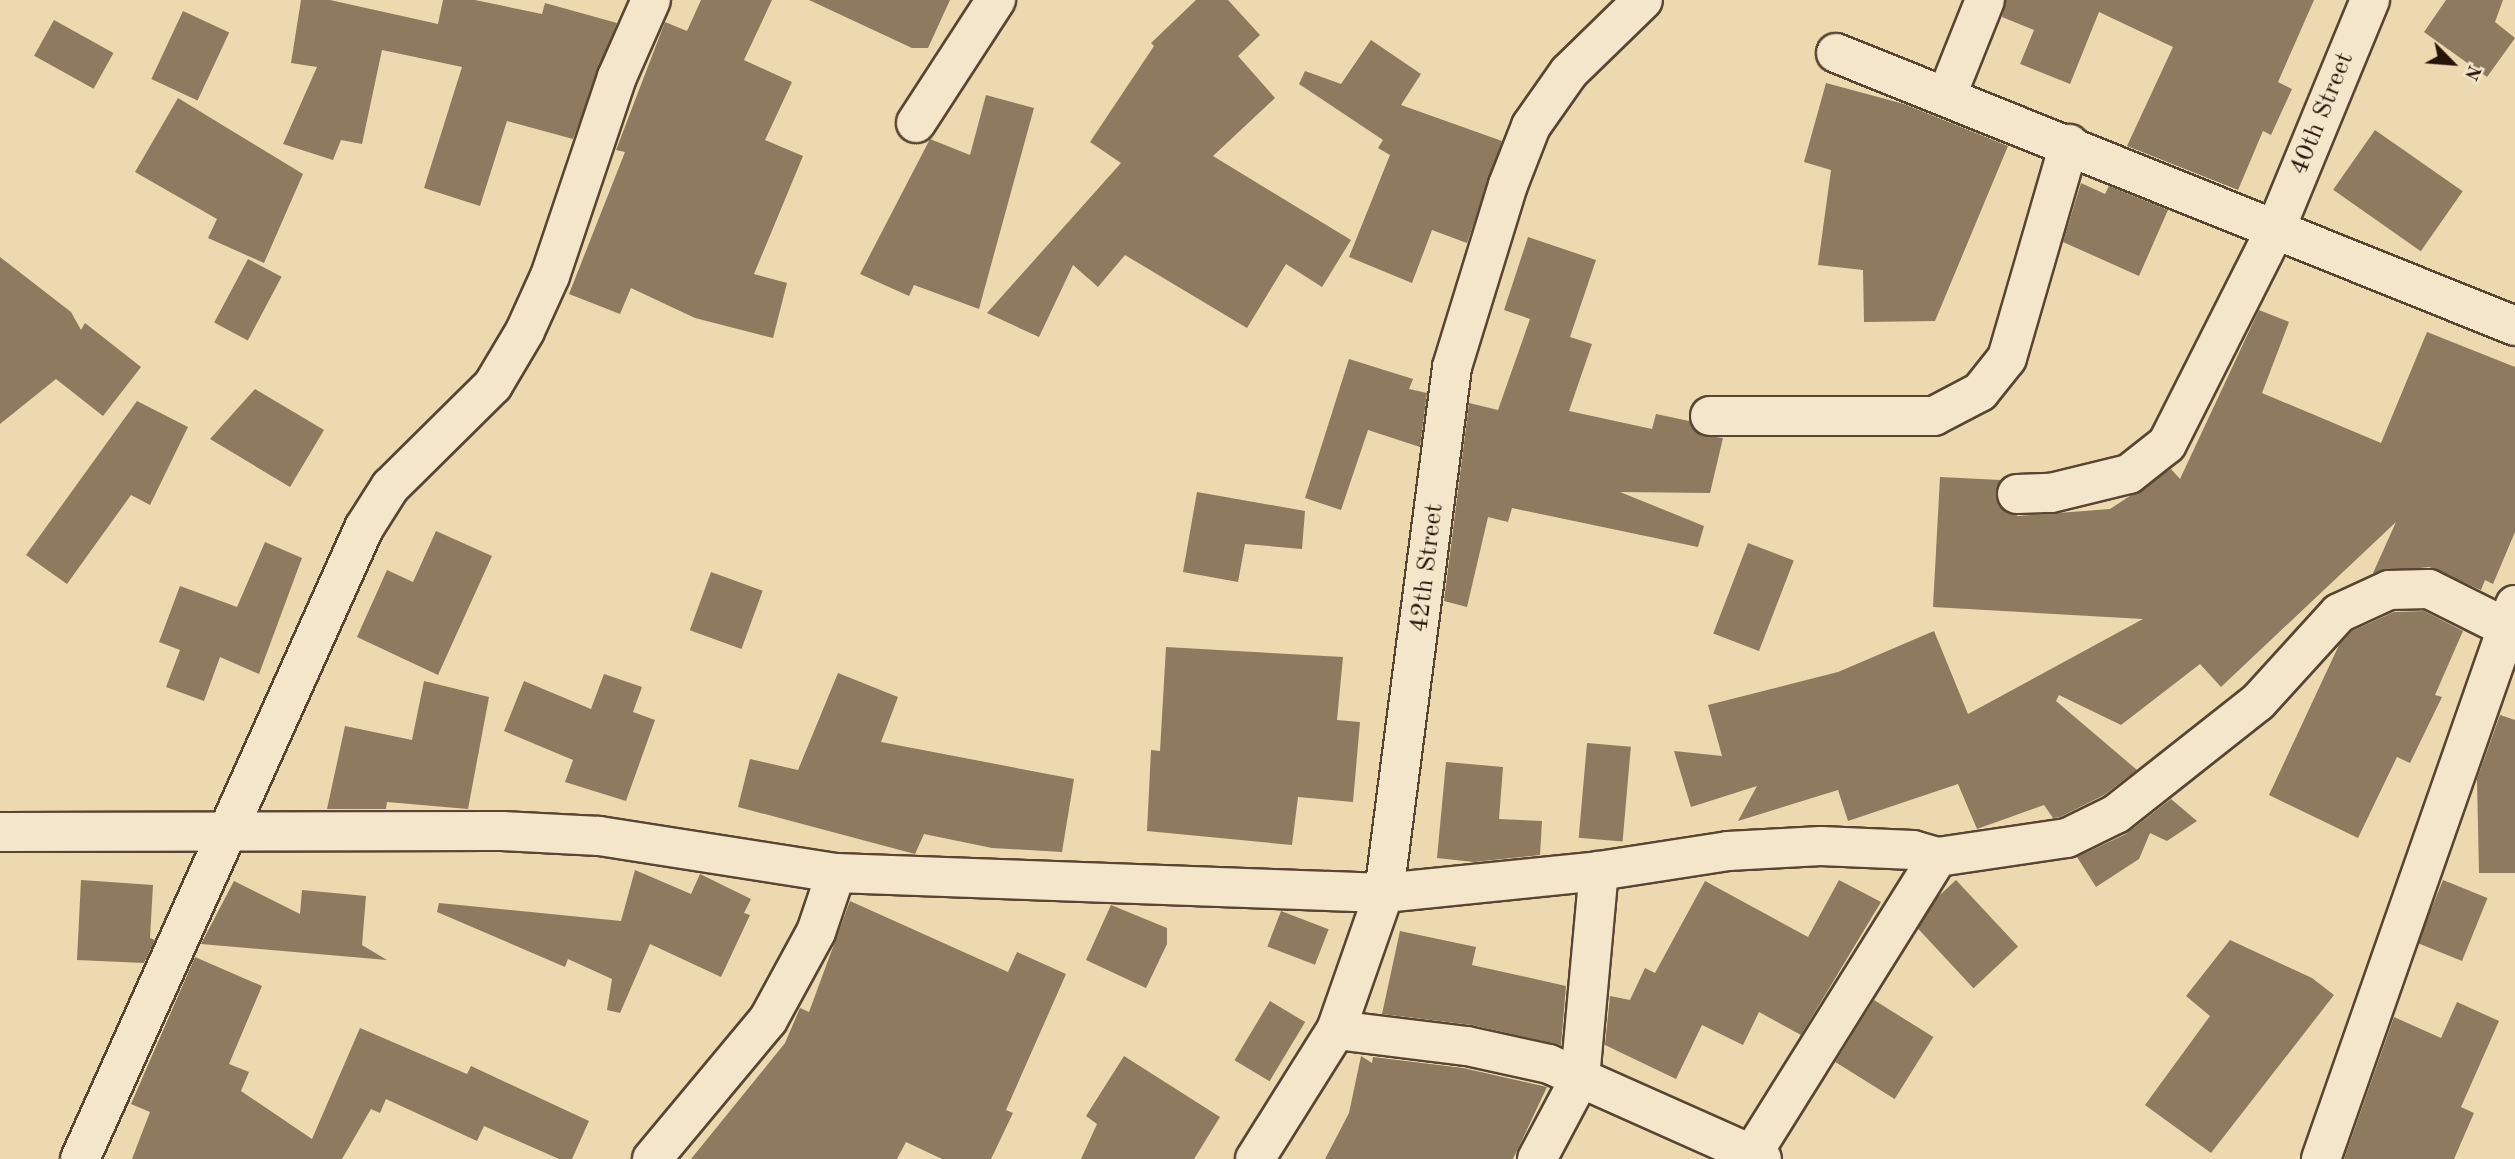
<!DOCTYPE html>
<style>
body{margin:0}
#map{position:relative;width:2515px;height:1159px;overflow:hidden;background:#ecd9af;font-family:"Old Standard TT",serif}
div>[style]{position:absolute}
.building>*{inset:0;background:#8d7a5f;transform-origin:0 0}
.roads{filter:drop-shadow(2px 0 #584532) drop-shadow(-2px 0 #584532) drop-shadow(0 2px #584532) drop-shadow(0 -2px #584532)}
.street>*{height:38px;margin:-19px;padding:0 19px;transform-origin:19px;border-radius:19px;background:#f3e6cb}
span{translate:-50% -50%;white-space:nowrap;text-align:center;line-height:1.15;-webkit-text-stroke:5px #f3e6cb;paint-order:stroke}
.street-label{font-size:26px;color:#261409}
.north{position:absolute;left:2417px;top:28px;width:70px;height:70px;-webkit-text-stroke:5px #f3e6cb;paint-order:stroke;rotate:115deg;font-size:19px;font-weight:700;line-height:28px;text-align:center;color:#261409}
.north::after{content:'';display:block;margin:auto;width:24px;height:32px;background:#261409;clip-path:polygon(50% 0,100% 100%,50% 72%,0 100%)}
</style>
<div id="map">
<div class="building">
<div style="clip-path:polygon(301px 0,330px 0,438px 24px,443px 0,475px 0,542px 14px,545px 3px,617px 23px,573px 139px,507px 121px,480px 206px,424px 188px,462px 67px,382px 50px,362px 144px,341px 140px,333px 160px,283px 144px,317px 67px,291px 63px)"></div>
<div style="clip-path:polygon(701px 0,772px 0,744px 60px,792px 82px,765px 140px,803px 156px,754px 274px,787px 283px,773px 338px,695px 318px,631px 288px,620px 314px,569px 294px,625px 152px,616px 150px,665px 22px,687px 31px)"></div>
<div style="clip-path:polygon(809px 0,950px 0,928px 48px,912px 48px)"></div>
<div style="clip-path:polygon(1196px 0,1228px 0,1260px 35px,1238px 56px,1275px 98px,1213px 156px,1351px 240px,1322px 287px,1286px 264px,1247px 328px,1125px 255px,1098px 287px,1073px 265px,1039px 337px,987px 313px,1121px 163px,1090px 142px,1154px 46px,1151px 43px)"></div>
<div style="clip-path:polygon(2006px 0,2314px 0,2278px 82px,2292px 89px,2271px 135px,2263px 131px,2238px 190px,2127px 146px,2173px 47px,2099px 12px,2070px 84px,2020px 64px,2034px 30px,2002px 17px)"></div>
<div style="clip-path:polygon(2446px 0,2503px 0,2495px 22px,2515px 38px,2487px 77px,2424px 32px)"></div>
<div style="left:183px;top:11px;width:51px;height:75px;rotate:25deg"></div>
<div style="left:54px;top:20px;width:68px;height:41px;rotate:29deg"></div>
<div style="clip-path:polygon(1371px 40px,1421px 74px,1401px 105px,1502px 141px,1467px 243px,1432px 230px,1412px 283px,1349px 257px,1390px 155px,1378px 148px,1383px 140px,1299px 84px,1305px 71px,1341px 84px)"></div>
<div style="clip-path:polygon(1826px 83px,1904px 104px,2008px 146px,1935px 321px,1864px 322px,1863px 270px,1818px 265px,1831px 170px,1804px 162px)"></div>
<div style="clip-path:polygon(986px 95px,1034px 108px,979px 309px,914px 285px,909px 296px,860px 274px,930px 139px,970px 155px)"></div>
<div style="clip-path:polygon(178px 98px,303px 174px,264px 263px,208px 238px,217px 219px,135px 172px)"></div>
<div style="left:2375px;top:130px;width:107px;height:73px;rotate:35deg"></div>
<div style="clip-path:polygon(2081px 183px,2105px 194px,2109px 186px,2168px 210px,2139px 276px,2063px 242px)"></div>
<div style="clip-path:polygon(1528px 237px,1596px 260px,1570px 337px,1592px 344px,1569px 411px,1652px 429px,1656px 414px,1689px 421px,1700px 435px,1723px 438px,1710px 493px,1620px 492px,1704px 526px,1698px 547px,1512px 508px,1508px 522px,1488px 517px,1467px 607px,1444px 601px,1469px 403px,1498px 410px,1530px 319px,1504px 310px)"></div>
<div style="clip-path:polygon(0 257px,71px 312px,81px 330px,85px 323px,141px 367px,103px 416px,56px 379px,0 424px)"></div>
<div style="left:248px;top:259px;width:38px;height:72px;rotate:28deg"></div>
<div style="clip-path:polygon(2259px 310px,2289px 322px,2262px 393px,2381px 443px,2427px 332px,2515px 367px,2515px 532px,2493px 584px,2485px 580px,2481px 590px,2429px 567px,2373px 573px,2396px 522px,2221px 687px,2200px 664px,2121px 725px,2059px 695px,2056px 701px,2137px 770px,2104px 795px,2060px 817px,2053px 818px,2044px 805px,1977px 829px,1958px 784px,1848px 821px,1838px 790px,1738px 821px,1757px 786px,1691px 807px,1674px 751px,1722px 756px,1708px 705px,1838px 672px,1934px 631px,1968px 714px,2143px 619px,1933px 607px,1940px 477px,2001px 480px,1998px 505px,2018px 516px,2110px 509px,2171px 469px,2180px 479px)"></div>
<div style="clip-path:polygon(1349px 359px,1413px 379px,1409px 389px,1427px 393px,1420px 447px,1368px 430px,1341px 510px,1305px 498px)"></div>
<div style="clip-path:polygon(255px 389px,324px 430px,290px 487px,210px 439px)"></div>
<div style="clip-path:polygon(137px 401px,188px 427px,150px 505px,131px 495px,67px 584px,26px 555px)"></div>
<div style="clip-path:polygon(1197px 492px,1305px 511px,1302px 549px,1245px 544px,1238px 582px,1183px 572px)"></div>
<div style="clip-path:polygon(436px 531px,492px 556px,438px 675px,357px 637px,387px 570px,413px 582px)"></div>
<div style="clip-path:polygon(265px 542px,302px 558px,259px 674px,220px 657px,204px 701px,166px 687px,180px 650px,159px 642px,180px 586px,237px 607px)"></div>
<div style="left:1748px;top:543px;width:49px;height:97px;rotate:21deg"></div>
<div style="left:711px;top:572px;width:55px;height:62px;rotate:20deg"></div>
<div style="clip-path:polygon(2424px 611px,2463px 631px,2435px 695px,2442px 697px,2410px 763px,2397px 757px,2358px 838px,2269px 795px,2339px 645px,2352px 631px,2394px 612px)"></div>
<div style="clip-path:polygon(1166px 647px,1343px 657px,1337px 720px,1360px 722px,1353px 802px,1298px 797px,1292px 845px,1147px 831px,1151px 750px,1160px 751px)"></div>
<div style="clip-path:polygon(838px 673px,898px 697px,881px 742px,1074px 779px,1062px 852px,992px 848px,924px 834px,915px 854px,738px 807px,750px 759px,798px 770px)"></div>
<div style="clip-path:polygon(604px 674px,642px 687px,633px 712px,655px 720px,626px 801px,565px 782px,573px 760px,504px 731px,524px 681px,591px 709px)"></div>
<div style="clip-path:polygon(424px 681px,489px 697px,468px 809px,387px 802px,386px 809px,327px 809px,345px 726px,412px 740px)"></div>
<div style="clip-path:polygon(2500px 715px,2515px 720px,2515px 873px,2479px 873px,2477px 779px)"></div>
<div style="left:1587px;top:743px;width:44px;height:95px;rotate:5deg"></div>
<div style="clip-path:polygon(1446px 762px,1503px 767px,1499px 819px,1542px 821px,1540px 855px,1474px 862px,1437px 858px)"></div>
<div style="clip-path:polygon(2171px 799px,2197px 821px,2167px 841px,2150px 833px,2139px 859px,2096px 887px,2077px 857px,2126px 834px)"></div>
<div style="clip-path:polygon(635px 870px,691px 894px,700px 874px,751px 899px,744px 913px,750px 915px,721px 977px,650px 944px,620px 1013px,607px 1010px,612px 979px,568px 959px,565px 967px,437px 912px,439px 903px,621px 921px)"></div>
<div style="clip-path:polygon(81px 880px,153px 885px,150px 938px,155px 940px,144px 963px,77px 960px)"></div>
<div style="clip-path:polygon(1839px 880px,1881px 902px,1801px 1035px,1759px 1012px,1743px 1045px,1702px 1025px,1676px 1079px,1605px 1045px,1610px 996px,1630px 1000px,1645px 968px,1655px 973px,1705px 881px,1808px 937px)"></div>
<div style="left:1956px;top:880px;width:91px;height:61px;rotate:47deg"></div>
<div style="left:2443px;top:880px;width:48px;height:68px;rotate:22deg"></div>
<div style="clip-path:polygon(234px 881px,300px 914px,302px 890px,366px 896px,362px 945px,387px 960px,201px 944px)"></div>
<div style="clip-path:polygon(850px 901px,1008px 972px,1017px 952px,1066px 974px,1006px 1110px,1013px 1113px,991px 1159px,942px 1159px,906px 1142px,897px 1159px,691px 1159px,785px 1043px,800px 1008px,809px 1012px)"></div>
<div style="clip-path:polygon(1111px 905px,1167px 928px,1167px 944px,1146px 988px,1086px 960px)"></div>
<div style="left:1281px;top:911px;width:51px;height:38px;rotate:21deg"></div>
<div style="clip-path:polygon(1400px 931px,1476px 947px,1472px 965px,1566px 986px,1561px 1045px,1472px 1025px,1382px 1014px)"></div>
<div style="clip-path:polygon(2230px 940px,2312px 978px,2334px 995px,2211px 1153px,2145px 1105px,2210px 1016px,2186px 996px)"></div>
<div style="clip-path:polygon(195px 957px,262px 986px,229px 1064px,249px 1072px,241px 1091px,312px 1139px,360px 1028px,467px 1074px,471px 1066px,589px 1121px,572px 1159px,559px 1159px,484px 1126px,477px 1141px,386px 1099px,380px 1113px,371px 1109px,342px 1159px,132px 1159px,150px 1112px,131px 1104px)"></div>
<div style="left:1874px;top:1000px;width:70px;height:73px;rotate:32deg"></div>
<div style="left:1270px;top:1001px;width:41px;height:69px;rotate:31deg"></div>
<div style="clip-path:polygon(2457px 1002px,2499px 1021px,2461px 1107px,2474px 1113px,2454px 1159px,2344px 1159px,2394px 1017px,2441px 1038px)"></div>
<div style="clip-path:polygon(1124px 1056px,1220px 1117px,1194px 1159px,1081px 1159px,1097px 1124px,1086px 1116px)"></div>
<div style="clip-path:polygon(1361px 1056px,1372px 1063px,1373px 1057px,1463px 1068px,1547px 1087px,1513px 1159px,1325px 1159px,1349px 1113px)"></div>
</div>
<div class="roads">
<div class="street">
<div style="left:1836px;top:53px;width:732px;rotate:21.9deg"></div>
<div style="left:1947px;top:95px;width:102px;rotate:-68.2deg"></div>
<div style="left:916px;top:123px;width:147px;rotate:-57deg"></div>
<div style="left:1710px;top:416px;width:224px"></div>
<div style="left:1934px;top:416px;width:52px;rotate:-27.6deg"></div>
<div style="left:1980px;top:392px;width:43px;rotate:-51.5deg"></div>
<div style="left:2007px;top:358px;width:223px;rotate:-73.8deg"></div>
<div style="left:2017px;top:494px;width:34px;rotate:-2deg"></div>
<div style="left:2051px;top:493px;width:80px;rotate:-13.7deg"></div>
<div style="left:2129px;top:474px;width:48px;rotate:-38.3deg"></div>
<div style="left:2167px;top:444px;width:242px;rotate:-63.2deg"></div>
<div style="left:2276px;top:228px;width:247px;rotate:-67.6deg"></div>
<div style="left:0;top:832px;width:502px;rotate:-0.11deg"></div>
<div style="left:502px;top:831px;width:97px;rotate:3deg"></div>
<div style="left:599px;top:836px;width:240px;rotate:8.9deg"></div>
<div style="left:836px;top:873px;width:548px;rotate:2.09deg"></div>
<div style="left:1384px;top:893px;width:216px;rotate:-5.8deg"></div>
<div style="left:1599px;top:871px;width:131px;rotate:-8.8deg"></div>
<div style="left:1728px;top:851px;width:93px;rotate:-3.1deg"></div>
<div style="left:1821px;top:846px;width:92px;rotate:2.5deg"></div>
<div style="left:1913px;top:850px;width:26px;rotate:16deg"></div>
<div style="left:1938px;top:857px;width:130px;rotate:-8.4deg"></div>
<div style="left:2067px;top:838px;width:55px;rotate:-26.1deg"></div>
<div style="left:2116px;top:814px;width:181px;rotate:-38.3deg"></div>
<div style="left:2258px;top:702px;width:120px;rotate:-47.7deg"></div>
<div style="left:2339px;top:613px;width:55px;rotate:-24.7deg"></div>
<div style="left:2389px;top:590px;width:40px;rotate:-1.4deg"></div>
<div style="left:2429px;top:589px;width:87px;rotate:26.6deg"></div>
<div style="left:1336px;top:1030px;width:132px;rotate:7deg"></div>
<div style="left:1467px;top:1046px;width:84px;rotate:12.4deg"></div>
<div style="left:1549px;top:1064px;width:233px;rotate:24deg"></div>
<div style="left:80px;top:1159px;width:692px;rotate:-65.77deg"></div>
<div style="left:364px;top:528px;width:49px;rotate:-57.6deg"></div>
<div style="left:390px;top:487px;width:145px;rotate:-44.7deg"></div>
<div style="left:493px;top:385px;width:63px;rotate:-59.3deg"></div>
<div style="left:525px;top:331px;width:60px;rotate:-65.6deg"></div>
<div style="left:550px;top:276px;width:210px;rotate:-71.4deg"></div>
<div style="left:617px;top:77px;width:84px;rotate:-66.2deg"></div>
<div style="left:652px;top:1159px;width:181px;rotate:-50.2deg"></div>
<div style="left:768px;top:1020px;width:100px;rotate:-61.4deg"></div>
<div style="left:816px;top:932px;width:62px;rotate:-71.3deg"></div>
<div style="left:1255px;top:1159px;width:152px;rotate:-57.9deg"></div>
<div style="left:1336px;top:1030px;width:145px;rotate:-70.7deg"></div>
<div style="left:1384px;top:893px;width:530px;rotate:-82.63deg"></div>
<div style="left:1452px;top:367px;width:190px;rotate:-72.9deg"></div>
<div style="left:1508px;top:185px;width:63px;rotate:-68.7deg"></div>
<div style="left:1531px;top:126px;width:66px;rotate:-54.9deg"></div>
<div style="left:1569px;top:72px;width:103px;rotate:-44.2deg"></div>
<div style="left:1537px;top:1159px;width:92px;rotate:-62deg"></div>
<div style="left:1580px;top:1078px;width:208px;rotate:-84.8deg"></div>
<div style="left:1749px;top:1159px;width:356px;rotate:-58deg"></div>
<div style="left:2321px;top:1159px;width:587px;rotate:-70.7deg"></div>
</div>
</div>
<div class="street-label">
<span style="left:2323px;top:114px;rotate:-68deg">40th Street</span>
<span style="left:1428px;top:568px;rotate:-83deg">42th Street</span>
</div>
<div class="north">N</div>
</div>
